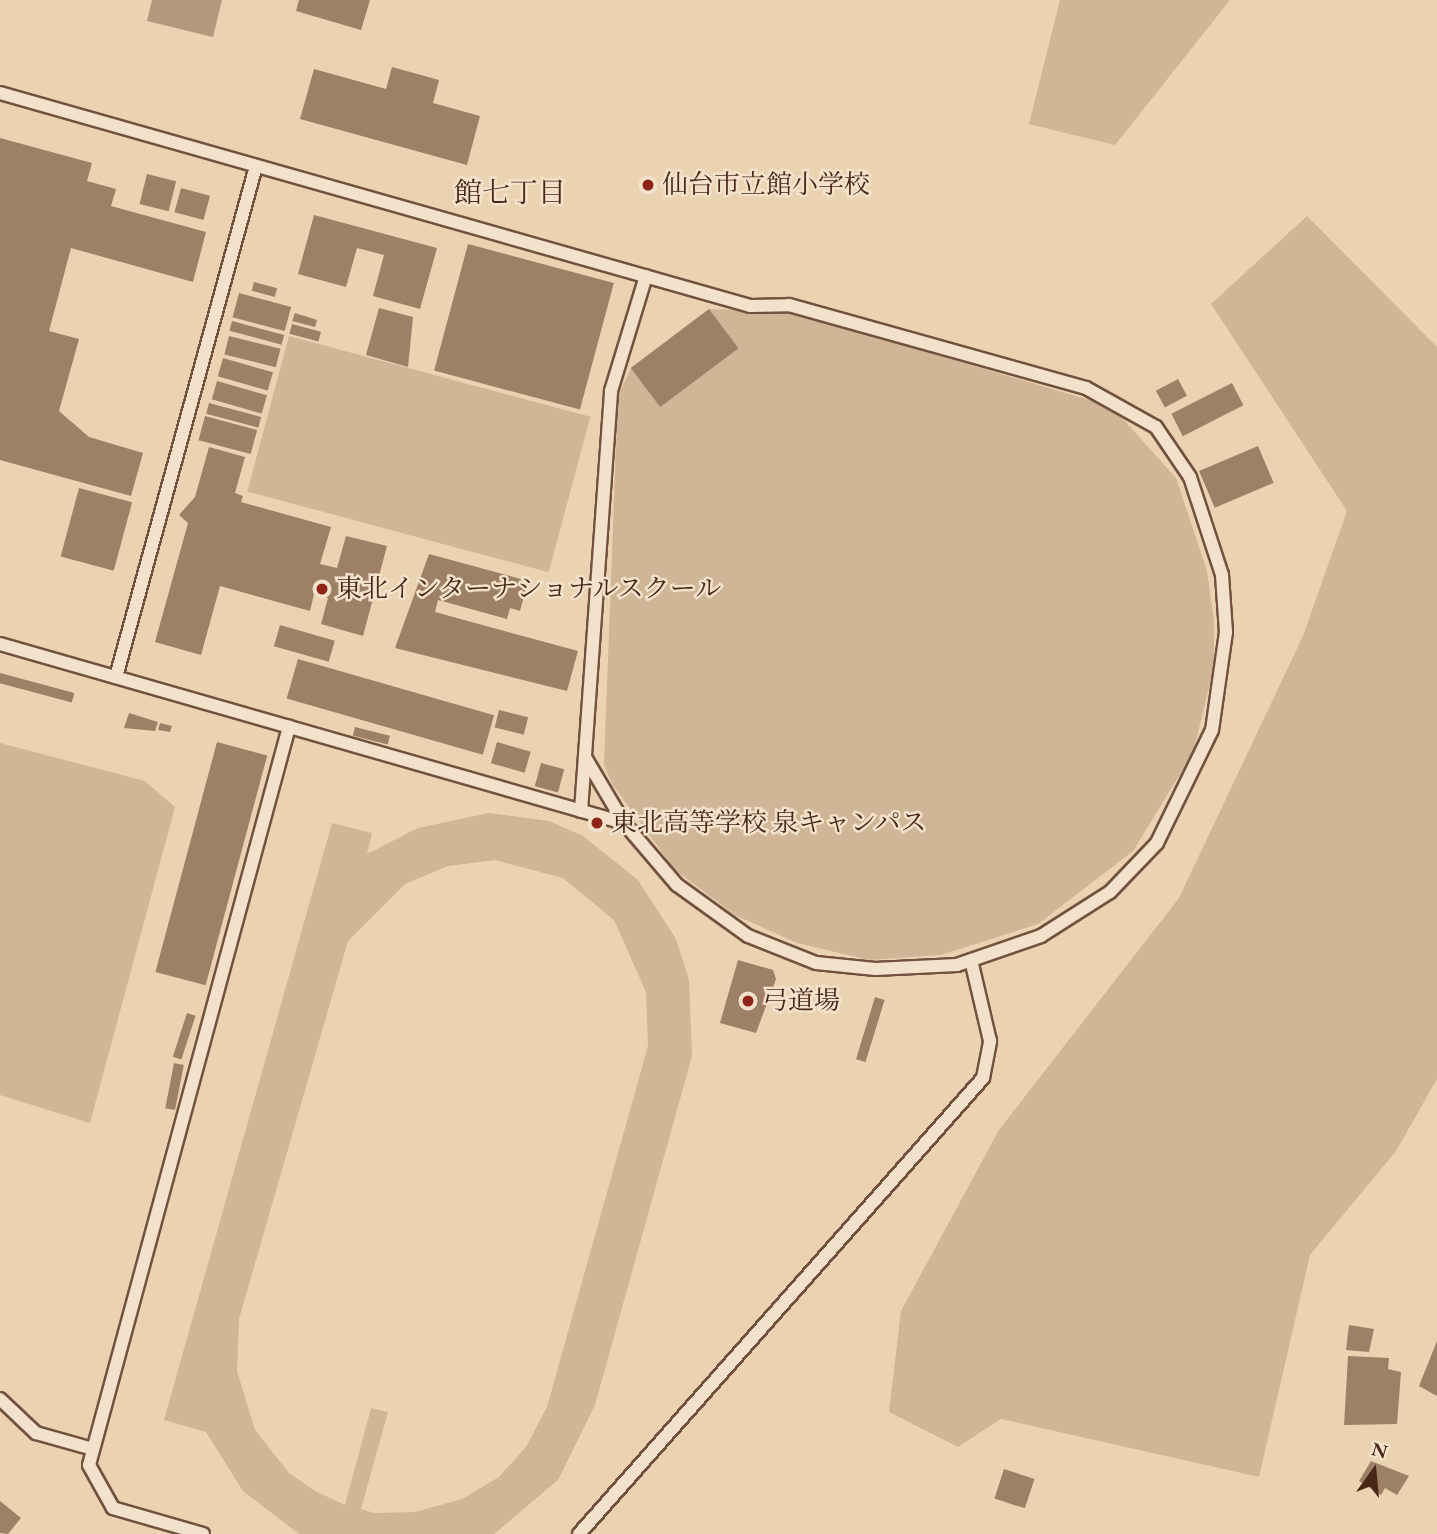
<!DOCTYPE html>
<meta charset="utf-8">
<style>
body{margin:0}
#map{position:relative;width:1437px;height:1534px;overflow:hidden;background:#ebd2b1;font-family:"EB Garamond","Noto Serif JP",serif}
div>[style]{position:absolute}
.green>*{inset:0;background:#d0b597;transform-origin:0 0}
.water>*{inset:0;background:#b4987d}
.building>*{inset:0;background:#9e8067;transform-origin:0 0}
.roads{filter:drop-shadow(2px 0 #72523e) drop-shadow(-2px 0 #72523e) drop-shadow(0 2px #72523e) drop-shadow(0 -2px #72523e)}
.lane>*{height:12px;margin:-6px;padding:0 6px;transform-origin:6px;border-radius:6px;background:#f2e2cc}
.dots>*{width:19px;height:19px;translate:-50% -50%;box-sizing:border-box;border:4px solid #f2e2cc;border-radius:50%}
span{translate:-50% -50%;white-space:nowrap;text-align:center;line-height:1.15;-webkit-text-stroke:5px #f2e2cc;paint-order:stroke}
.poi-label{font-size:26px;color:#4a2717}
.left{translate:0 -50%;text-align:left}
.neighbourhood-label{font-size:28px;color:#4a2717}
.north{position:absolute;left:1339px;top:1436px;width:70px;height:70px;-webkit-text-stroke:5px #f2e2cc;paint-order:stroke;rotate:15deg;font-size:19px;font-weight:700;line-height:28px;text-align:center;color:#4a2717}
.north::after{content:'';display:block;margin:auto;width:24px;height:32px;background:#4a2717;clip-path:polygon(50% 0,100% 100%,50% 72%,0 100%)}
</style>
<div id="map">
<div class="green">
<div style="clip-path:polygon(1060px 0,1230px 0,1115px 145px,1029px 124px)"></div>
<div style="clip-path:polygon(1307px 216px,1437px 347px,1437px 1079px,1396px 1151px,1310px 1255px,1259px 1477px,1001px 1419px,958px 1447px,889px 1412px,901px 1311px,999px 1130px,1179px 898px,1303px 636px,1347px 511px,1211px 304px)"></div>
<div style="clip-path:polygon(709px 309px,791px 312px,1093px 401px,1123px 419px,1176px 478px,1207px 571px,1214px 622px,1214px 667px,1193px 753px,1133px 851px,1038px 924px,941px 955px,869px 960px,797px 943px,735px 915px,675px 870px,612px 784px,604px 764px,618px 396px,631px 368px)"></div>
<div style="left:289px;top:336px;width:312px;height:161px;rotate:15deg"></div>
<div style="clip-path:polygon(0 743px,145px 781px,175px 807px,90px 1123px,0 1095px)"></div>
<div style="clip-path:polygon(evenodd,489px 813px,549px 821px,583px 836px,638px 880px,676px 939px,689px 980px,692px 1056px,595px 1405px,558px 1480px,494px 1534px,299px 1534px,243px 1491px,206px 1432px,164px 1420px,332px 823px,372px 833px,367px 854px,418px 828px,489px 813px,495px 860px,563px 878px,614px 920px,646px 992px,648px 1046px,547px 1407px,526px 1447px,499px 1477px,462px 1499px,415px 1512px,374px 1513px,361px 1509px,388px 1412px,371px 1408px,345px 1505px,315px 1491px,289px 1473px,255px 1430px,237px 1371px,239px 1319px,348px 941px,405px 884px,448px 866px,495px 860px)"></div>
</div>
<div class="water">
<div style="clip-path:polygon(152px 0,222px 0,213px 37px,147px 21px)"></div>
</div>
<div class="building">
<div style="clip-path:polygon(299px 0,370px 0,361px 30px,296px 11px)"></div>
<div style="clip-path:polygon(392px 67px,439px 80px,433px 103px,480px 116px,467px 165px,300px 119px,314px 69px,386px 89px)"></div>
<div style="clip-path:polygon(0 138px,92px 163px,87px 181px,116px 189px,111px 206px,206px 232px,193px 282px,71px 248px,49px 331px,79px 339px,59px 411px,89px 437px,143px 453px,131px 496px,0 460px)"></div>
<div style="left:147px;top:174px;width:30px;height:31px;rotate:14deg"></div>
<div style="left:181px;top:188px;width:30px;height:25px;rotate:15deg"></div>
<div style="clip-path:polygon(314px 215px,437px 248px,420px 309px,373px 296px,384px 255px,357px 248px,346px 287px,298px 274px)"></div>
<div style="left:468px;top:244px;width:151px;height:131px;rotate:15deg"></div>
<div style="left:254px;top:282px;width:24px;height:9px;rotate:15deg"></div>
<div style="left:239px;top:293px;width:54px;height:25px;rotate:15deg"></div>
<div style="clip-path:polygon(379px 308px,413px 317px,408px 367px,366px 355px)"></div>
<div style="left:709px;top:309px;width:49px;height:98px;rotate:53deg"></div>
<div style="clip-path:polygon(295px 313px,317px 320px,315px 327px,292px 321px)"></div>
<div style="left:232px;top:321px;width:54px;height:10px;rotate:15deg"></div>
<div style="left:292px;top:324px;width:30px;height:10px;rotate:15deg"></div>
<div style="left:229px;top:336px;width:53px;height:19px;rotate:14deg"></div>
<div style="left:223px;top:358px;width:52px;height:19px;rotate:16deg"></div>
<div style="left:1178px;top:379px;width:19px;height:25px;rotate:62deg"></div>
<div style="left:217px;top:381px;width:52px;height:19px;rotate:16deg"></div>
<div style="left:1232px;top:383px;width:25px;height:68px;rotate:63deg"></div>
<div style="left:209px;top:403px;width:54px;height:11px;rotate:15deg"></div>
<div style="left:205px;top:416px;width:54px;height:25px;rotate:15deg"></div>
<div style="left:1258px;top:446px;width:40px;height:64px;rotate:67deg"></div>
<div style="clip-path:polygon(209px 447px,245px 457px,235px 493px,243px 496px,241px 502px,331px 527px,320px 564px,337px 568px,346px 536px,387px 546px,363px 636px,321px 624px,328px 598px,314px 594px,310px 611px,220px 586px,201px 655px,155px 642px,188px 523px,179px 515px,195px 497px)"></div>
<div style="left:79px;top:488px;width:55px;height:71px;rotate:15deg"></div>
<div style="clip-path:polygon(429px 554px,528px 581px,520px 611px,510px 608px,507px 619px,438px 600px,435px 612px,578px 651px,567px 691px,395px 648px)"></div>
<div style="left:280px;top:625px;width:57px;height:22px;rotate:16deg"></div>
<div style="left:298px;top:659px;width:204px;height:41px;rotate:16deg"></div>
<div style="left:0;top:673px;width:77px;height:10px;rotate:15deg"></div>
<div style="left:499px;top:710px;width:30px;height:18px;rotate:14deg"></div>
<div style="clip-path:polygon(129px 713px,158px 722px,155px 731px,124px 728px)"></div>
<div style="clip-path:polygon(160px 723px,172px 726px,170px 732px,158px 730px)"></div>
<div style="left:355px;top:727px;width:36px;height:9px;rotate:14deg"></div>
<div style="left:217px;top:742px;width:52px;height:238px;rotate:15deg"></div>
<div style="left:497px;top:742px;width:35px;height:22px;rotate:16deg"></div>
<div style="left:541px;top:763px;width:24px;height:24px;rotate:15deg"></div>
<div style="clip-path:polygon(738px 960px,773px 970px,776px 979px,756px 1033px,720px 1023px)"></div>
<div style="left:875px;top:997px;width:10px;height:65px;rotate:17deg"></div>
<div style="left:187px;top:1013px;width:9px;height:46px;rotate:18deg"></div>
<div style="left:174px;top:1063px;width:10px;height:46px;rotate:11deg"></div>
<div style="clip-path:polygon(1349px 1325px,1374px 1329px,1369px 1352px,1346px 1350px)"></div>
<div style="clip-path:polygon(1437px 1341px,1437px 1396px,1419px 1386px)"></div>
<div style="clip-path:polygon(1348px 1356px,1389px 1358px,1388px 1369px,1401px 1372px,1397px 1424px,1344px 1425px)"></div>
<div style="clip-path:polygon(1371px 1461px,1409px 1476px,1397px 1495px,1385px 1488px,1381px 1495px,1359px 1481px)"></div>
<div style="left:1004px;top:1469px;width:32px;height:31px;rotate:18deg"></div>
<div style="clip-path:polygon(0 1501px,21px 1518px,8px 1534px,0 1533px)"></div>
</div>
<div class="roads">
<div class="lane">
<div style="left:0;top:93px;width:780px;rotate:15.85deg"></div>
<div style="left:750px;top:306px;width:39px;rotate:-1deg"></div>
<div style="left:789px;top:305px;width:308px;rotate:15.6deg"></div>
<div style="left:1086px;top:388px;width:80px;rotate:29.1deg"></div>
<div style="left:1156px;top:427px;width:60px;rotate:55.8deg"></div>
<div style="left:1190px;top:477px;width:103px;rotate:71.9deg"></div>
<div style="left:1222px;top:575px;width:57px;rotate:86deg"></div>
<div style="left:1226px;top:632px;width:99px;rotate:98.1deg"></div>
<div style="left:1212px;top:730px;width:126px;rotate:116deg"></div>
<div style="left:1157px;top:843px;width:68px;rotate:133.8deg"></div>
<div style="left:1110px;top:892px;width:82px;rotate:147.5deg"></div>
<div style="left:1041px;top:936px;width:89px;rotate:161deg"></div>
<div style="left:957px;top:965px;width:82px;rotate:177.2deg"></div>
<div style="left:875px;top:969px;width:59px;rotate:-174.2deg"></div>
<div style="left:816px;top:963px;width:73px;rotate:-158.3deg"></div>
<div style="left:748px;top:936px;width:87px;rotate:-144.3deg"></div>
<div style="left:677px;top:885px;width:82px;rotate:-130.5deg"></div>
<div style="left:624px;top:823px;width:77px;rotate:-120.6deg"></div>
<div style="left:0;top:644px;width:649px;rotate:16.01deg"></div>
<div style="left:116px;top:677px;width:530px;rotate:-74.68deg"></div>
<div style="left:581px;top:811px;width:421px;rotate:-85.9deg"></div>
<div style="left:611px;top:391px;width:120px;rotate:-73.1deg"></div>
<div style="left:0;top:1399px;width:50px;rotate:43.4deg"></div>
<div style="left:36px;top:1433px;width:59px;rotate:15.7deg"></div>
<div style="left:203px;top:1534px;width:94px;rotate:-163.9deg"></div>
<div style="left:113px;top:1508px;width:49px;rotate:-119.2deg"></div>
<div style="left:89px;top:1465px;width:765px;rotate:-74.84deg"></div>
<div style="left:579px;top:1534px;width:609px;rotate:-48.46deg"></div>
<div style="left:983px;top:1078px;width:38px;rotate:-79deg"></div>
<div style="left:990px;top:1041px;width:83px;rotate:-103.2deg"></div>
</div>
</div>
<div class="dots">
<div style="left:648px;top:185px;background:#8f2418"></div>
<div style="left:322px;top:589px;background:#8f2418"></div>
<div style="left:597px;top:823px;background:#8f2418"></div>
<div style="left:748px;top:1001px;background:#8f2418"></div>
</div>
<div class="poi-label">
<span class="left" style="left:662px;top:185px">仙台市立館小学校</span>
<span class="left" style="left:336px;top:589px">東北インターナショナルスクール</span>
<span class="left" style="left:611px;top:823px">東北高等学校 泉キャンパス</span>
<span class="left" style="left:762px;top:1001px">弓道場</span>
</div>
<div class="neighbourhood-label">
<span style="left:510px;top:192px">館七丁目</span>
</div>
<div class="north">N</div>
</div>
